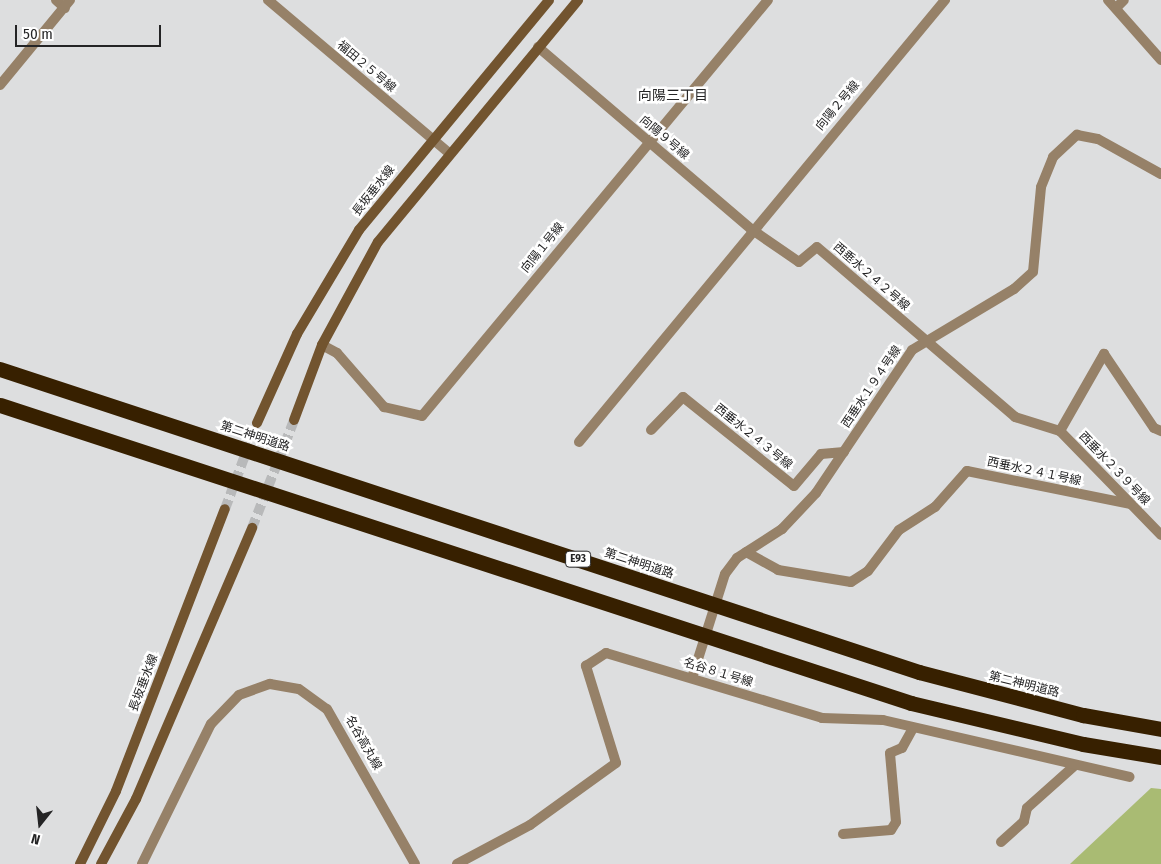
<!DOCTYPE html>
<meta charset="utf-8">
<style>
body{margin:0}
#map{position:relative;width:1161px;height:864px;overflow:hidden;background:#dddedf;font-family:"Fira Sans Condensed","Noto Sans JP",sans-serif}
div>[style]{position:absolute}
.forest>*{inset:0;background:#a9bb73}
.secondary-tunnel>*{height:10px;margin-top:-5px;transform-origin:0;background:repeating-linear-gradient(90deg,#b8b9ba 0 10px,transparent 0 15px)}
.minor>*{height:10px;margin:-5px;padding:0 5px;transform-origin:5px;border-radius:5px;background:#968168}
.tertiary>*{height:10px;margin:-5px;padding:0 5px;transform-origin:5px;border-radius:5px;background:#968168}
.secondary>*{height:10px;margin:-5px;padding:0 5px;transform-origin:5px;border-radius:5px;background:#72542f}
.motorway>*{height:15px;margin:-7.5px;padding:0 7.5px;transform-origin:7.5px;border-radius:7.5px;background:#372000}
span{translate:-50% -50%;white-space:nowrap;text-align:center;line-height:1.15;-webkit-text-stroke:5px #fff;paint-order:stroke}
.shield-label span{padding:1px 4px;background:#fff;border:1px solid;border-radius:4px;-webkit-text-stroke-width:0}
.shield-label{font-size:11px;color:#242425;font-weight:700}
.street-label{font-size:12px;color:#242425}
.neighbourhood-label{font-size:14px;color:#242425}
.north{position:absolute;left:15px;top:799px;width:50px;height:50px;-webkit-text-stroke:4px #fff;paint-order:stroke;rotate:196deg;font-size:14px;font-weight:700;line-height:20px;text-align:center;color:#242425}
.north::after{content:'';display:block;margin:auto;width:18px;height:22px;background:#242425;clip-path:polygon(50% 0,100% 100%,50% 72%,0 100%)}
.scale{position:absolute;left:15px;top:25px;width:146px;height:22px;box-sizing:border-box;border:2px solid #242425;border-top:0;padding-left:6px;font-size:15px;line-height:18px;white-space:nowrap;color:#242425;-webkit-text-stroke:4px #fff;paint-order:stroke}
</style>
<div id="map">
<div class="forest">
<div style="clip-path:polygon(1151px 788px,1161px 789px,1161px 864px,1070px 864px)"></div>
</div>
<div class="secondary-tunnel">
<div style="left:225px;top:509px;width:92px;rotate:-69.6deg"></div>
<div style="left:252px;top:528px;width:116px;rotate:-68.7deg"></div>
</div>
<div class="minor">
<div style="left:56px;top:0;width:12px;rotate:42deg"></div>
<div style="left:268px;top:0;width:237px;rotate:40.2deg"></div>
<div style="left:1108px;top:0;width:80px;rotate:48.5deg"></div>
<div style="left:1116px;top:8px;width:11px;rotate:-45deg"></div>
<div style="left:538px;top:47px;width:280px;rotate:40.5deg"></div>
<div style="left:751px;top:229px;width:58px;rotate:34.5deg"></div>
<div style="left:799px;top:262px;width:23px;rotate:-40deg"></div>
<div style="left:817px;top:247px;width:261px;rotate:40.6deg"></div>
<div style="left:1015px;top:417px;width:47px;rotate:17.3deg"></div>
<div style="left:1060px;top:431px;width:145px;rotate:45.8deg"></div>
<div style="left:0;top:85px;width:110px;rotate:-50.5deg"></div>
<div style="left:322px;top:345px;width:17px;rotate:28deg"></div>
<div style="left:337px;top:353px;width:72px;rotate:49deg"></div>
<div style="left:384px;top:407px;width:39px;rotate:13deg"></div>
<div style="left:422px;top:416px;width:541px;rotate:-50.25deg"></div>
<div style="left:651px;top:430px;width:46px;rotate:-45.9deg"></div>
<div style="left:683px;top:397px;width:142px;rotate:38.7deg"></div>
<div style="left:794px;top:486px;width:42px;rotate:-49.8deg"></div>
<div style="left:821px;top:454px;width:23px;rotate:-5deg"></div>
<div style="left:1060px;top:431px;width:89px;rotate:-60.3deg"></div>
<div style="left:1104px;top:354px;width:89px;rotate:56deg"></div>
<div style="left:1154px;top:428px;width:8px;rotate:23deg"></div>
<div style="left:579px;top:442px;width:574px;rotate:-50.37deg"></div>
<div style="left:746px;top:552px;width:37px;rotate:29deg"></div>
<div style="left:778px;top:570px;width:74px;rotate:9.3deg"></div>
<div style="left:851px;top:582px;width:20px;rotate:-33deg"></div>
<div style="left:868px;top:571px;width:51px;rotate:-52.9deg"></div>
<div style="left:899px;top:530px;width:43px;rotate:-32.6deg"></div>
<div style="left:935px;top:507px;width:48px;rotate:-48.4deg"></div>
<div style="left:967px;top:471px;width:166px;rotate:11.4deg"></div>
<div style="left:692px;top:678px;width:109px;rotate:-72.4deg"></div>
<div style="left:725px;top:574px;width:20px;rotate:-53deg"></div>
<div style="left:737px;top:558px;width:54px;rotate:-32.8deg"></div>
<div style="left:782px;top:529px;width:50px;rotate:-46.6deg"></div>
<div style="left:816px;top:493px;width:172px;rotate:-56.1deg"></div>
<div style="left:912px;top:350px;width:119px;rotate:-30.9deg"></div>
<div style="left:1014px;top:289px;width:25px;rotate:-42deg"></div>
<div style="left:1033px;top:272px;width:85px;rotate:-84.6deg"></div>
<div style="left:1041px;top:187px;width:32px;rotate:-68deg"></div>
<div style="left:1053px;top:157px;width:33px;rotate:-43deg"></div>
<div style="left:1077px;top:135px;width:21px;rotate:11deg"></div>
<div style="left:1098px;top:139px;width:72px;rotate:29.1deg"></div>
<div style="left:843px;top:834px;width:48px;rotate:-4.8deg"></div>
<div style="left:891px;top:830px;width:9px;rotate:-58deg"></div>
<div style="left:896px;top:822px;width:69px;rotate:-95deg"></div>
<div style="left:890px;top:753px;width:13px;rotate:-23deg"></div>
<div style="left:902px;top:748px;width:23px;rotate:-61deg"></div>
<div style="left:1001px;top:842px;width:31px;rotate:-42deg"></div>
<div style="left:1024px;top:821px;width:13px;rotate:-77deg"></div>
<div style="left:1027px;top:808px;width:62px;rotate:-41.7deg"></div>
<div style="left:457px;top:864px;width:83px;rotate:-28.1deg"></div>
<div style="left:530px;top:825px;width:106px;rotate:-35.8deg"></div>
<div style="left:616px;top:763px;width:102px;rotate:-107.2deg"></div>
<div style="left:586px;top:666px;width:24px;rotate:-33deg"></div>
<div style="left:606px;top:653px;width:226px;rotate:16.7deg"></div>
<div style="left:822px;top:718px;width:61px;rotate:1.9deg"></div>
<div style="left:883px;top:720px;width:253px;rotate:13deg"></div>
</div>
<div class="tertiary">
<div style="left:142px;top:864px;width:156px;rotate:-63.8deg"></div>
<div style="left:211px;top:724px;width:40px;rotate:-46deg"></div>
<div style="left:239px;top:695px;width:33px;rotate:-20deg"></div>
<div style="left:270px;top:684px;width:29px;rotate:10deg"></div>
<div style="left:299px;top:689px;width:34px;rotate:36deg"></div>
<div style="left:327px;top:709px;width:178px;rotate:60.4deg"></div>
</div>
<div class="secondary">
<div style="left:294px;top:420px;width:80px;rotate:-69.5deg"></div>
<div style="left:322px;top:345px;width:117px;rotate:-61.5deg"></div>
<div style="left:378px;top:242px;width:314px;rotate:-50.4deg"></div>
<div style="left:257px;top:423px;width:98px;rotate:-65.8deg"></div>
<div style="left:297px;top:334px;width:121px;rotate:-59.2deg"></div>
<div style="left:359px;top:230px;width:298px;rotate:-50.4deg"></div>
<div style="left:80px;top:864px;width:81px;rotate:-63.7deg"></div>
<div style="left:116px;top:791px;width:302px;rotate:-68.9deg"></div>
<div style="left:101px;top:864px;width:74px;rotate:-61.7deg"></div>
<div style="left:136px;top:799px;width:295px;rotate:-66.8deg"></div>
</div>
<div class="motorway">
<div style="left:0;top:369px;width:968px;rotate:18.25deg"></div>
<div style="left:919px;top:672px;width:170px;rotate:14.7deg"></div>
<div style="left:1083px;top:715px;width:79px;rotate:10.2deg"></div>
<div style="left:0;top:405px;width:959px;rotate:18.11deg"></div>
<div style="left:911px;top:703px;width:177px;rotate:13.4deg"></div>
<div style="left:1083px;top:744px;width:79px;rotate:9.5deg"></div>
</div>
<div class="shield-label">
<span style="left:578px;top:559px">E93</span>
</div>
<div class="street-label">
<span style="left:366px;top:67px;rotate:40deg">福田２５号線</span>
<span style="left:838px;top:106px;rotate:-50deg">向陽２号線</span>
<span style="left:664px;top:138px;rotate:40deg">向陽９号線</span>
<span style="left:374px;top:191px;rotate:-52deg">長坂垂水線</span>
<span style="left:543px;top:248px;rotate:-51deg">向陽１号線</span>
<span style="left:871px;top:277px;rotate:41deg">西垂水２４２号線</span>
<span style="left:872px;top:387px;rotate:-56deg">西垂水１９４号線</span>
<span style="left:255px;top:437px;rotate:18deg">第二神明道路</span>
<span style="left:753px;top:437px;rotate:39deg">西垂水２４３号線</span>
<span style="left:1114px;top:469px;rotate:46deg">西垂水２３９号線</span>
<span style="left:1034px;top:472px;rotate:12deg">西垂水２４１号線</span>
<span style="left:639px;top:564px;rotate:18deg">第二神明道路</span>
<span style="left:718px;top:673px;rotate:17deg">名谷８１号線</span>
<span style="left:144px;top:683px;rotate:-69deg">長坂垂水線</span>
<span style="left:1024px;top:685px;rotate:14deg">第二神明道路</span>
<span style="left:363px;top:743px;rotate:60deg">名谷高丸線</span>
</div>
<div class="neighbourhood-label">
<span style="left:673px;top:96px">向陽三丁目</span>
</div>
<div class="north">N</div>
<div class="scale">50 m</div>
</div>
